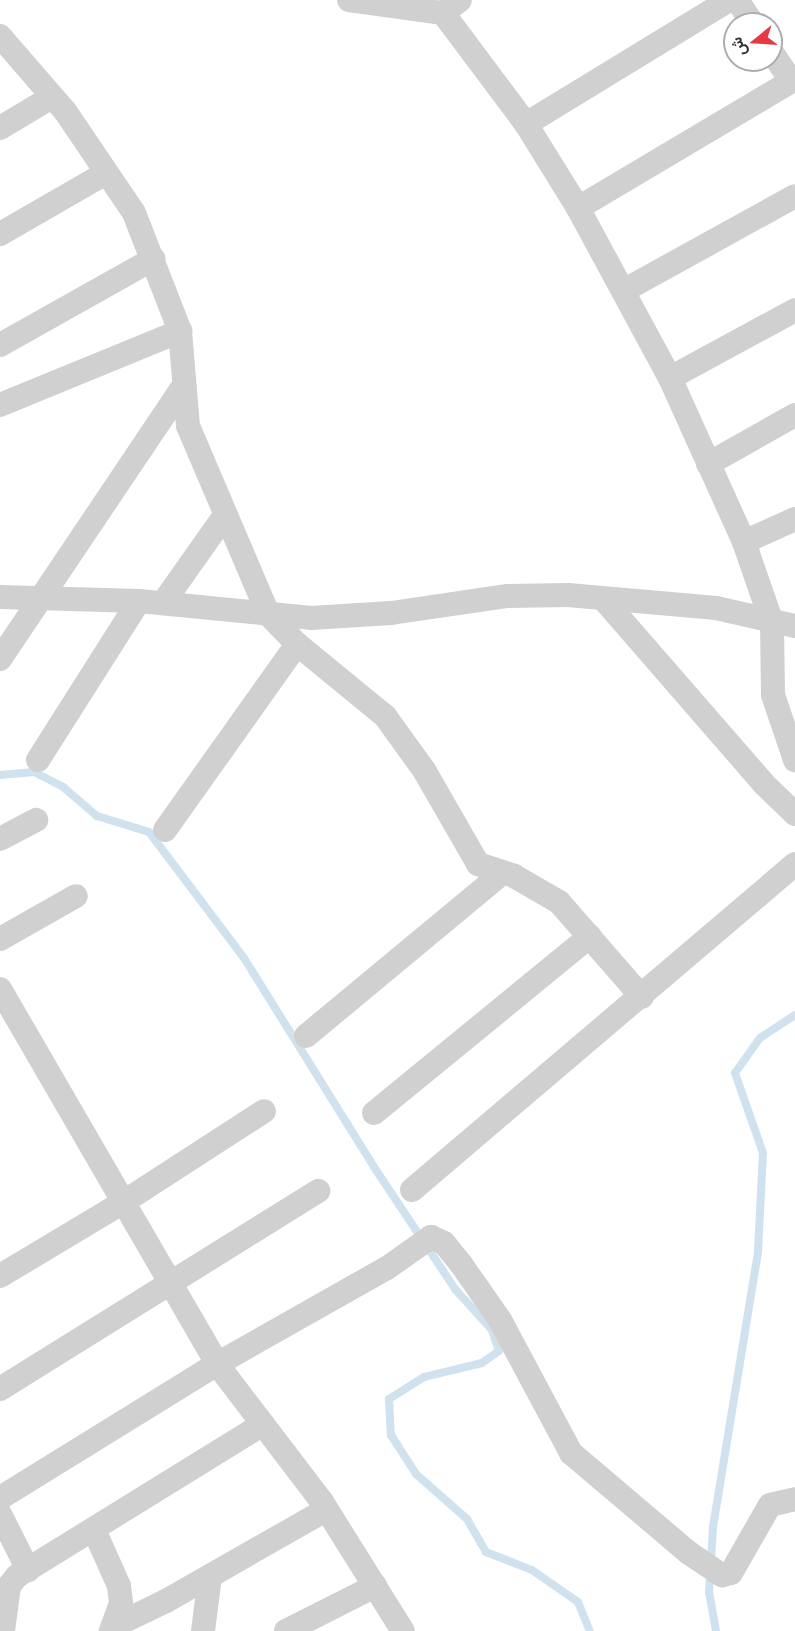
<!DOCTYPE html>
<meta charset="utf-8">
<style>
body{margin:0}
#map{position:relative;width:795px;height:1631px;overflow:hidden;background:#fff;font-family:Ubuntu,Vazirmatn,sans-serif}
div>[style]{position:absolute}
.stream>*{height:8px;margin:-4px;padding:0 4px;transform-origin:4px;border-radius:4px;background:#cfe2ee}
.minor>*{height:24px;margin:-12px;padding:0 12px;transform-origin:12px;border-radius:12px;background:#d0d0d0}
span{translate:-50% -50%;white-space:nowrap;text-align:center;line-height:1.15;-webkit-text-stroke:6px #fff;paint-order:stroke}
.north{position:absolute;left:723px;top:12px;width:60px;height:60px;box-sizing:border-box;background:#fff;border:2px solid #adadad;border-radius:50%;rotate:252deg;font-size:16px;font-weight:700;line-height:24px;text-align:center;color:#333}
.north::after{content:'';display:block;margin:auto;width:21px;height:27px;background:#e63946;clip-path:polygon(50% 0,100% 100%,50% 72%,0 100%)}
</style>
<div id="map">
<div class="stream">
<div style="left:0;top:775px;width:34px;rotate:-5deg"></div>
<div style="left:34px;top:772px;width:33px;rotate:27deg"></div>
<div style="left:63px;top:787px;width:45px;rotate:40.5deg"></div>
<div style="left:97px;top:816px;width:54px;rotate:17.1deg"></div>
<div style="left:149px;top:832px;width:158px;rotate:53deg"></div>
<div style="left:244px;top:958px;width:246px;rotate:58.1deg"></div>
<div style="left:374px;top:1167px;width:146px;rotate:56.4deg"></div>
<div style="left:455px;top:1289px;width:55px;rotate:47.9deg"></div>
<div style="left:492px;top:1330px;width:22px;rotate:72deg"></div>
<div style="left:499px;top:1351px;width:21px;rotate:145deg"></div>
<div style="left:482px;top:1363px;width:60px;rotate:166.4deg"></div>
<div style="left:424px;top:1377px;width:41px;rotate:147.8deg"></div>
<div style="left:389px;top:1399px;width:36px;rotate:87deg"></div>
<div style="left:391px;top:1435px;width:46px;rotate:57.3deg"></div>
<div style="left:416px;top:1474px;width:68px;rotate:41.4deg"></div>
<div style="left:467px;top:1519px;width:38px;rotate:60deg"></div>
<div style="left:486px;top:1552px;width:49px;rotate:21.4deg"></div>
<div style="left:532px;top:1570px;width:56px;rotate:34.8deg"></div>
<div style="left:578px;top:1602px;width:31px;rotate:68deg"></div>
<div style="left:716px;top:1631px;width:39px;rotate:-100deg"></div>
<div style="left:709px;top:1593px;width:66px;rotate:-86.5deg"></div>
<div style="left:713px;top:1527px;width:280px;rotate:-80.7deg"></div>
<div style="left:758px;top:1251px;width:98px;rotate:-87.1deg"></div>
<div style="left:763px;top:1153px;width:85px;rotate:-109.3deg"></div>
<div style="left:735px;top:1073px;width:43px;rotate:-54.5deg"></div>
<div style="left:760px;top:1038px;width:42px;rotate:-33.3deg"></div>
</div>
<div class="minor">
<div style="left:349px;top:0;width:95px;rotate:7.9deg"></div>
<div style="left:443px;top:13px;width:21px;rotate:-37deg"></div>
<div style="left:737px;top:0;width:29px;rotate:56deg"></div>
<div style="left:443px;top:13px;width:139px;rotate:53.2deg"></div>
<div style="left:526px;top:124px;width:99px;rotate:58.2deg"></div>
<div style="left:578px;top:208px;width:193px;rotate:61.6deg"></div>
<div style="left:670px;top:378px;width:180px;rotate:65.7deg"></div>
<div style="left:744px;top:542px;width:86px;rotate:70.9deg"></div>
<div style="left:772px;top:623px;width:72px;rotate:89.2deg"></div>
<div style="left:773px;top:695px;width:69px;rotate:71.3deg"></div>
<div style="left:0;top:36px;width:99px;rotate:49.1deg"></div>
<div style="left:65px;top:111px;width:123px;rotate:55.9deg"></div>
<div style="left:134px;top:213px;width:127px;rotate:68.7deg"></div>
<div style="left:180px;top:331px;width:95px;rotate:85.2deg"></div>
<div style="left:188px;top:426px;width:204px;rotate:66.9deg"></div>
<div style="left:268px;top:614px;width:42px;rotate:46deg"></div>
<div style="left:297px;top:644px;width:114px;rotate:39.3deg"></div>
<div style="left:385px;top:716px;width:67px;rotate:54.2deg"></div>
<div style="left:424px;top:770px;width:108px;rotate:60.1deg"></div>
<div style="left:478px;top:864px;width:38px;rotate:18deg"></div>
<div style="left:514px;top:876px;width:52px;rotate:30deg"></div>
<div style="left:559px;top:902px;width:126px;rotate:48.9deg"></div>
<div style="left:771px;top:51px;width:36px;rotate:56deg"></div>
<div style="left:526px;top:124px;width:238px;rotate:-31.4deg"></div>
<div style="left:0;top:128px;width:61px;rotate:-30.8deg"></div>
<div style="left:578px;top:208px;width:252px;rotate:-30.7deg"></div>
<div style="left:0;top:234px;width:122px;rotate:-29.9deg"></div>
<div style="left:623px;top:291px;width:196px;rotate:-28.9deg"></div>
<div style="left:0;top:345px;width:176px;rotate:-29.3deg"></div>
<div style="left:670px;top:378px;width:142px;rotate:-28.5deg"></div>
<div style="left:0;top:405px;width:195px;rotate:-22.3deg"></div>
<div style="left:708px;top:464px;width:100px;rotate:-29.4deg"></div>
<div style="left:744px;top:542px;width:56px;rotate:-24.3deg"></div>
<div style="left:0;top:597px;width:139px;rotate:1.6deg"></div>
<div style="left:139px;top:601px;width:173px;rotate:5.6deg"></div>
<div style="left:311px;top:618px;width:80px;rotate:-3.6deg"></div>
<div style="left:391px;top:613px;width:118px;rotate:-8.3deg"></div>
<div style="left:508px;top:596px;width:60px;rotate:-1deg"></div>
<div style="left:568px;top:595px;width:149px;rotate:5deg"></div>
<div style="left:716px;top:608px;width:81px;rotate:12.8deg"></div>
<div style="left:605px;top:601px;width:242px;rotate:49deg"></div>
<div style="left:764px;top:784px;width:43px;rotate:44.1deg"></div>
<div style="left:163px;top:603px;width:108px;rotate:-54.8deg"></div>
<div style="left:0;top:659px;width:328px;rotate:-56.1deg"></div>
<div style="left:38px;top:760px;width:188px;rotate:-57.6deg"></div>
<div style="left:165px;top:830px;width:228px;rotate:-54.6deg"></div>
<div style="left:0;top:839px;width:41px;rotate:-27.8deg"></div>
<div style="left:0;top:939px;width:87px;rotate:-29.5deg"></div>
<div style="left:0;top:989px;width:433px;rotate:59.9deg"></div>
<div style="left:217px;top:1364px;width:173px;rotate:52.7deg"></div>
<div style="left:322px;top:1502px;width:152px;rotate:57.9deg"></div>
<div style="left:306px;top:1036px;width:255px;rotate:-39.7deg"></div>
<div style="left:374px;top:1113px;width:279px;rotate:-39.3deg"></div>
<div style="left:412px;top:1190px;width:503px;rotate:-40.4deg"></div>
<div style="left:0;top:1276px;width:142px;rotate:-30.9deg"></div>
<div style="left:122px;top:1203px;width:169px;rotate:-32.9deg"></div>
<div style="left:0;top:1389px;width:375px;rotate:-31.9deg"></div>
<div style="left:0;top:1498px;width:255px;rotate:-31.7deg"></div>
<div style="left:217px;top:1364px;width:195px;rotate:-29.5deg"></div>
<div style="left:387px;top:1268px;width:54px;rotate:-35.2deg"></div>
<div style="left:431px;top:1237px;width:14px;rotate:25deg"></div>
<div style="left:444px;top:1243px;width:27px;rotate:51deg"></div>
<div style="left:461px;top:1264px;width:68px;rotate:55.1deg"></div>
<div style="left:500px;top:1320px;width:151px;rotate:61.9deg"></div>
<div style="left:571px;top:1453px;width:155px;rotate:40.3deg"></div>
<div style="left:689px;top:1553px;width:40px;rotate:34deg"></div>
<div style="left:722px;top:1575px;width:9px;rotate:-13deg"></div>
<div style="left:731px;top:1573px;width:78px;rotate:-60.2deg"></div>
<div style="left:770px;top:1505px;width:26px;rotate:-13deg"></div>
<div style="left:0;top:1514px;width:63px;rotate:63.4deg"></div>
<div style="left:94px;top:1530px;width:61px;rotate:65.9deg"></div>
<div style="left:119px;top:1586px;width:17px;rotate:83deg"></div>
<div style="left:121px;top:1603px;width:30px;rotate:110deg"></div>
<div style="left:114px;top:1626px;width:58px;rotate:-25.7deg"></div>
<div style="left:166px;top:1601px;width:185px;rotate:-29.7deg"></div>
<div style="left:3px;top:1631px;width:45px;rotate:-82.4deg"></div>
<div style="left:9px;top:1586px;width:13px;rotate:-51deg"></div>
<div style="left:17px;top:1576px;width:289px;rotate:-31.7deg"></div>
<div style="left:203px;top:1631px;width:55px;rotate:-82.7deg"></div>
<div style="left:286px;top:1631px;width:100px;rotate:-26.8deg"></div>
</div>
<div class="north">ش</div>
</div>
